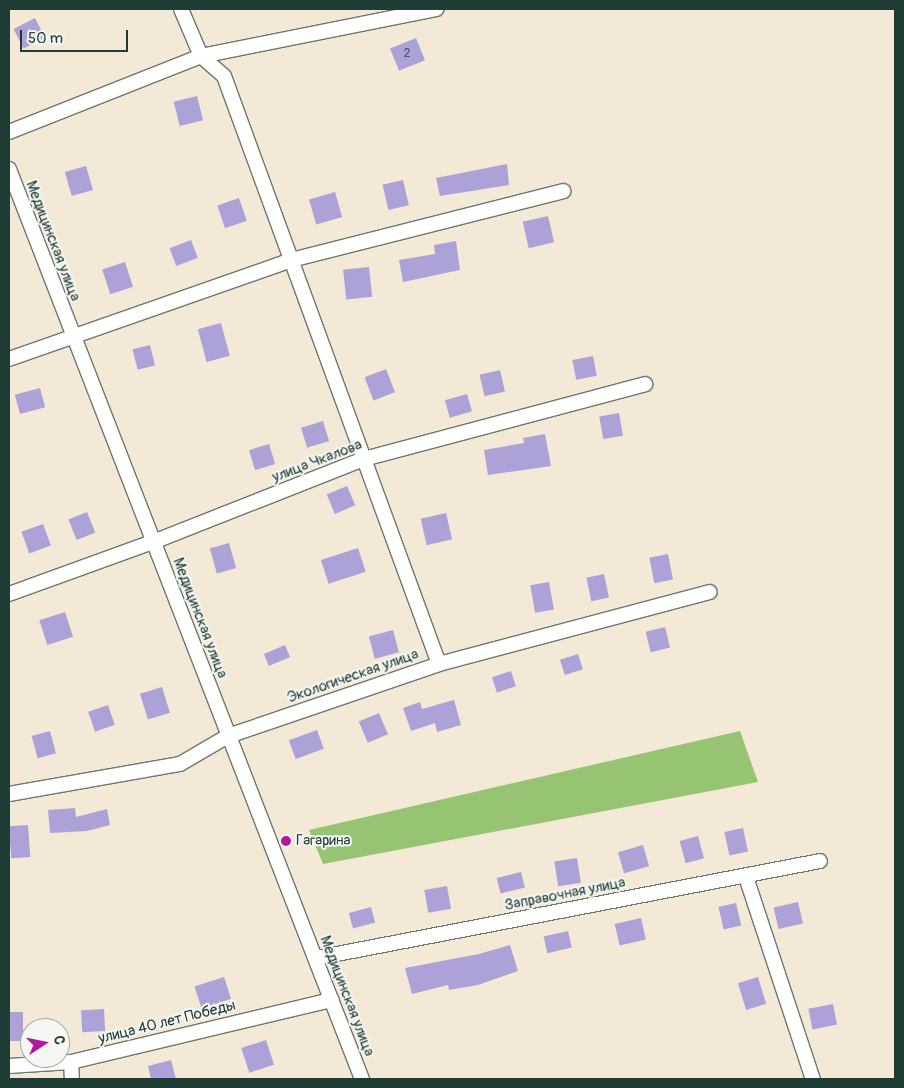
<!DOCTYPE html>
<meta charset="utf-8">
<style>
body{margin:0}
#map{position:relative;width:904px;height:1088px;overflow:hidden;background:#f4e8d6;font-family:Pangolin,sans-serif}
div>[style]{position:absolute}
.green>*{inset:0;background:#97c472}
.building>*{inset:0;background:#ada2d8;transform-origin:0 0}
.roads{filter:drop-shadow(1px 0 #6a796d) drop-shadow(-1px 0 #6a796d) drop-shadow(0 1px #6a796d) drop-shadow(0 -1px #6a796d)}
.minor>*{height:14px;margin:-7px;padding:0 7px;transform-origin:7px;border-radius:7px;background:#fff}
.dots>*{width:14px;height:14px;translate:-50% -50%;box-sizing:border-box;border:2px solid #f6f6f2;border-radius:50%}
span{translate:-50% -50%;white-space:nowrap;text-align:center;line-height:1.15;-webkit-text-stroke:4px #f6f6f2;paint-order:stroke}
.number-label{font-size:12px;color:#42565d}
.number-label span{-webkit-text-stroke-width:0}
.street-label{font-size:15px;color:#1f3d34}
.poi-label{font-size:15px;color:#1f3d34}
.left{translate:0 -50%;text-align:left}
.frame{position:absolute;inset:0;border:10px solid #1f3d34;pointer-events:none}
.north{position:absolute;left:20px;top:1018px;width:50px;height:50px;box-sizing:border-box;background:#f6f6f2;border:1px solid #a0aca6;border-radius:50%;rotate:79deg;font-size:14px;font-weight:700;line-height:20px;text-align:center;color:#1f3d34}
.north::after{content:'';display:block;margin:auto;width:18px;height:22px;background:#b5179e;clip-path:polygon(50% 0,100% 100%,50% 72%,0 100%)}
.scale{position:absolute;left:20px;top:30px;width:108px;height:22px;box-sizing:border-box;border:2px solid #1f3d34;border-top:0;padding-left:6px;font-size:15px;line-height:18px;white-space:nowrap;color:#1f3d34;-webkit-text-stroke:4px #f6f6f2;paint-order:stroke}
</style>
<div id="map">
<div class="green">
<div style="clip-path:polygon(740px 731px,758px 782px,323px 864px,309px 830px)"></div>
</div>
<div class="building">
<div style="left:35px;top:18px;width:22px;height:24px;rotate:63deg"></div>
<div style="left:416px;top:38px;width:24px;height:28px;rotate:68deg"></div>
<div style="left:197px;top:96px;width:25px;height:24px;rotate:76deg"></div>
<div style="clip-path:polygon(507px 164px,509px 185px,440px 196px,436px 178px)"></div>
<div style="left:86px;top:166px;width:25px;height:22px;rotate:74deg"></div>
<div style="left:403px;top:180px;width:26px;height:21px;rotate:77deg"></div>
<div style="left:335px;top:192px;width:26px;height:27px;rotate:74deg"></div>
<div style="left:239px;top:198px;width:24px;height:23px;rotate:71deg"></div>
<div style="left:548px;top:216px;width:27px;height:26px;rotate:77deg"></div>
<div style="left:191px;top:240px;width:19px;height:23px;rotate:69deg"></div>
<div style="clip-path:polygon(456px 241px,460px 270px,403px 282px,399px 260px,435px 254px,434px 245px)"></div>
<div style="left:125px;top:262px;width:26px;height:24px;rotate:72deg"></div>
<div style="left:369px;top:267px;width:30px;height:26px;rotate:84deg"></div>
<div style="left:221px;top:323px;width:34px;height:24px;rotate:75deg"></div>
<div style="left:150px;top:345px;width:21px;height:18px;rotate:76deg"></div>
<div style="left:593px;top:356px;width:20px;height:21px;rotate:79deg"></div>
<div style="left:386px;top:369px;width:25px;height:23px;rotate:69deg"></div>
<div style="left:500px;top:370px;width:22px;height:21px;rotate:77deg"></div>
<div style="left:40px;top:388px;width:20px;height:26px;rotate:75deg"></div>
<div style="left:467px;top:394px;width:18px;height:23px;rotate:74deg"></div>
<div style="left:619px;top:413px;width:23px;height:20px;rotate:80deg"></div>
<div style="left:323px;top:421px;width:21px;height:23px;rotate:73deg"></div>
<div style="clip-path:polygon(545px 434px,551px 466px,488px 475px,484px 450px,524px 443px,523px 438px)"></div>
<div style="left:269px;top:444px;width:21px;height:21px;rotate:73deg"></div>
<div style="left:347px;top:486px;width:21px;height:22px;rotate:67deg"></div>
<div style="left:87px;top:512px;width:22px;height:20px;rotate:68deg"></div>
<div style="left:446px;top:513px;width:27px;height:26px;rotate:77deg"></div>
<div style="left:43px;top:524px;width:23px;height:23px;rotate:70deg"></div>
<div style="left:229px;top:543px;width:26px;height:20px;rotate:74deg"></div>
<div style="left:358px;top:548px;width:25px;height:39px;rotate:72deg"></div>
<div style="left:668px;top:554px;width:26px;height:19px;rotate:79deg"></div>
<div style="left:604px;top:574px;width:24px;height:18px;rotate:78deg"></div>
<div style="left:549px;top:582px;width:28px;height:19px;rotate:80deg"></div>
<div style="left:65px;top:612px;width:26px;height:27px;rotate:72deg"></div>
<div style="left:665px;top:627px;width:21px;height:20px;rotate:76deg"></div>
<div style="left:393px;top:630px;width:23px;height:25px;rotate:75deg"></div>
<div style="left:285px;top:645px;width:13px;height:23px;rotate:67deg"></div>
<div style="left:578px;top:654px;width:16px;height:19px;rotate:72deg"></div>
<div style="left:511px;top:671px;width:16px;height:20px;rotate:72deg"></div>
<div style="left:162px;top:687px;width:27px;height:23px;rotate:73deg"></div>
<div style="clip-path:polygon(454px 700px,461px 725px,437px 732px,435px 723px,411px 731px,403px 708px,420px 702px,422px 709px)"></div>
<div style="left:108px;top:705px;width:21px;height:21px;rotate:71deg"></div>
<div style="left:379px;top:713px;width:23px;height:22px;rotate:67deg"></div>
<div style="left:317px;top:730px;width:20px;height:30px;rotate:70deg"></div>
<div style="left:50px;top:731px;width:23px;height:19px;rotate:75deg"></div>
<div style="clip-path:polygon(75px 808px,76px 817px,107px 809px,110px 825px,87px 831px,50px 833px,48px 810px)"></div>
<div style="left:28px;top:825px;width:32px;height:19px;rotate:86deg"></div>
<div style="left:743px;top:828px;width:24px;height:19px;rotate:78deg"></div>
<div style="left:698px;top:836px;width:23px;height:19px;rotate:75deg"></div>
<div style="left:643px;top:845px;width:22px;height:26px;rotate:74deg"></div>
<div style="left:577px;top:858px;width:25px;height:23px;rotate:81deg"></div>
<div style="left:521px;top:872px;width:16px;height:25px;rotate:76deg"></div>
<div style="left:447px;top:886px;width:23px;height:23px;rotate:80deg"></div>
<div style="left:798px;top:902px;width:22px;height:25px;rotate:77deg"></div>
<div style="left:736px;top:903px;width:23px;height:18px;rotate:77deg"></div>
<div style="left:371px;top:907px;width:16px;height:23px;rotate:75deg"></div>
<div style="left:641px;top:918px;width:22px;height:27px;rotate:77deg"></div>
<div style="left:568px;top:931px;width:17px;height:25px;rotate:77deg"></div>
<div style="clip-path:polygon(510px 945px,518px 971px,478px 985px,449px 990px,448px 985px,412px 994px,405px 968px,479px 954px)"></div>
<div style="left:224px;top:977px;width:23px;height:31px;rotate:72deg"></div>
<div style="left:758px;top:977px;width:28px;height:21px;rotate:73deg"></div>
<div style="left:833px;top:1004px;width:21px;height:25px;rotate:79deg"></div>
<div style="left:104px;top:1009px;width:22px;height:23px;rotate:87deg"></div>
<div style="left:23px;top:1012px;width:29px;height:14px;rotate:90deg"></div>
<div style="left:266px;top:1040px;width:26px;height:26px;rotate:72deg"></div>
<div style="clip-path:polygon(171px 1060px,176px 1079px,151px 1079px,148px 1066px)"></div>
</div>
<div class="roads">
<div class="minor">
<div style="left:181px;top:9px;width:51px;rotate:66.9deg"></div>
<div style="left:201px;top:56px;width:30px;rotate:41deg"></div>
<div style="left:224px;top:76px;width:626px;rotate:69.92deg"></div>
<div style="left:9px;top:132px;width:206px;rotate:-21.6deg"></div>
<div style="left:201px;top:56px;width:240px;rotate:-11.3deg"></div>
<div style="left:9px;top:169px;width:976px;rotate:68.8deg"></div>
<div style="left:9px;top:359px;width:299px;rotate:-19.3deg"></div>
<div style="left:291px;top:260px;width:281px;rotate:-14.2deg"></div>
<div style="left:9px;top:594px;width:153px;rotate:-19.9deg"></div>
<div style="left:153px;top:542px;width:227px;rotate:-21.5deg"></div>
<div style="left:364px;top:459px;width:291px;rotate:-14.9deg"></div>
<div style="left:9px;top:794px;width:174px;rotate:-10deg"></div>
<div style="left:180px;top:764px;width:56px;rotate:-30.3deg"></div>
<div style="left:228px;top:736px;width:223px;rotate:-18.8deg"></div>
<div style="left:439px;top:664px;width:280px;rotate:-14.9deg"></div>
<div style="left:746px;top:877px;width:213px;rotate:71.7deg"></div>
<div style="left:316px;top:958px;width:513px;rotate:-10.89deg"></div>
<div style="left:71px;top:1062px;width:17px;rotate:87deg"></div>
<div style="left:9px;top:1066px;width:62px;rotate:-3.7deg"></div>
<div style="left:71px;top:1062px;width:268px;rotate:-13.4deg"></div>
</div>
</div>
<div class="dots">
<div style="left:286px;top:841px;background:#b5179e"></div>
</div>
<div class="number-label">
<span style="left:407px;top:54px">2</span>
</div>
<div class="street-label">
<span style="left:53px;top:241px;rotate:69deg">Медицинская улица</span>
<span style="left:317px;top:461px;rotate:-21deg">улица Чкалова</span>
<span style="left:200px;top:618px;rotate:69deg">Медицинская улица</span>
<span style="left:353px;top:676px;rotate:-19deg">Экологическая улица</span>
<span style="left:565px;top:894px;rotate:-11deg">Заправочная улица</span>
<span style="left:347px;top:996px;rotate:69deg">Медицинская улица</span>
<span style="left:167px;top:1022px;rotate:-14deg">улица 40 лет Победы</span>
</div>
<div class="poi-label">
<span class="left" style="left:296px;top:841px">Гагарина</span>
</div>
<div class="frame"></div>
<div class="north">С</div>
<div class="scale">50 m</div>
</div>
